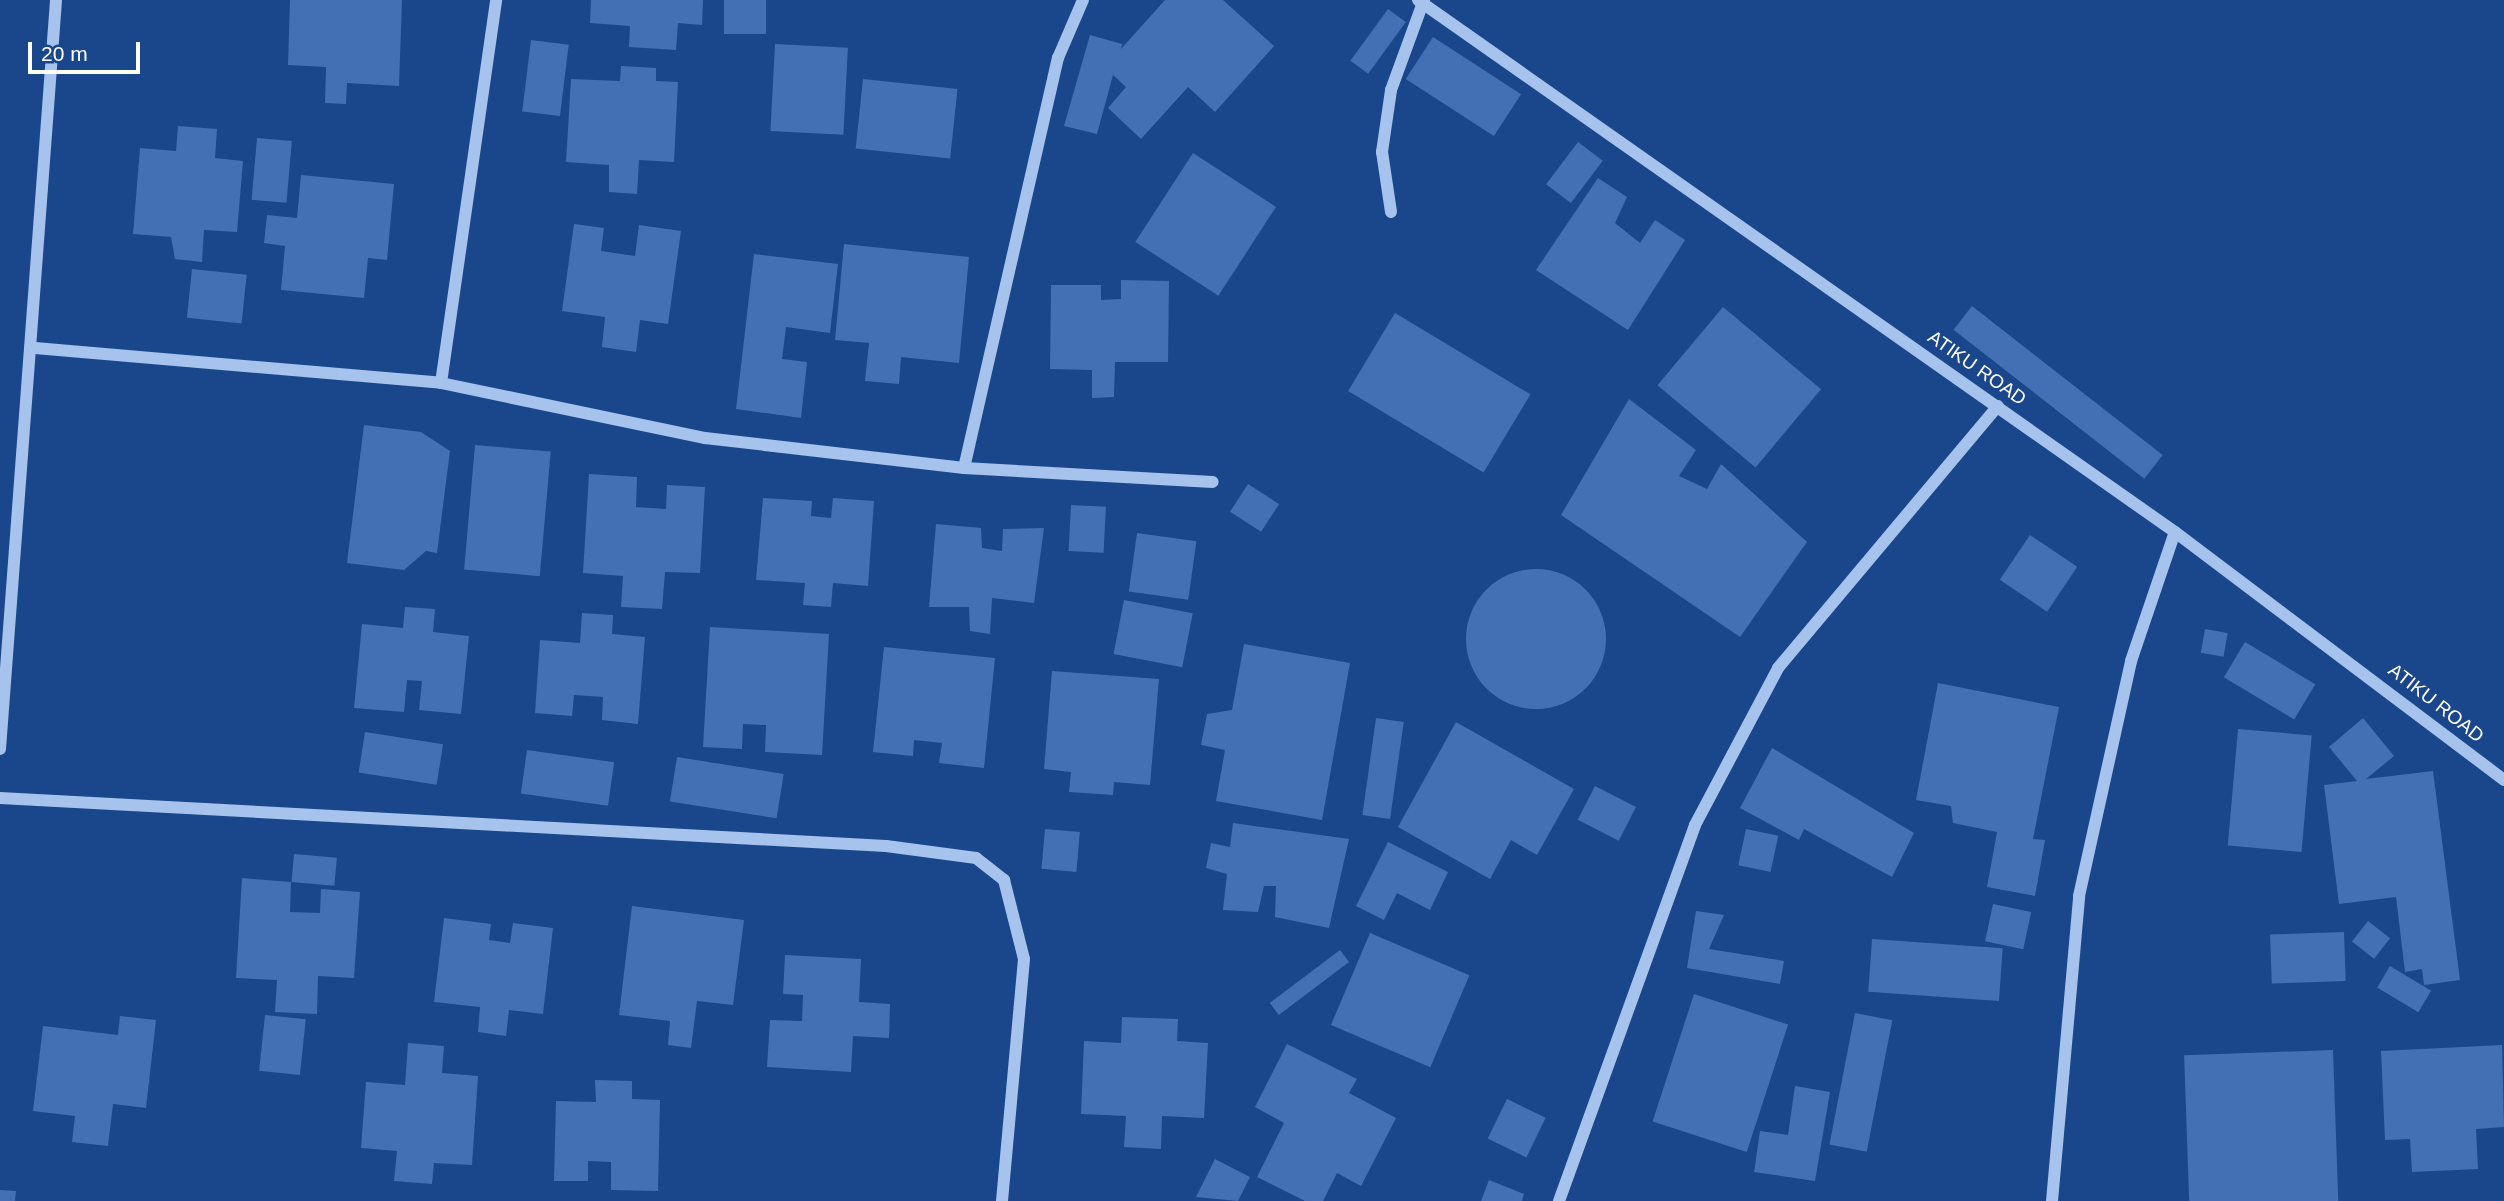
<!DOCTYPE html>
<style>
body{margin:0}
#map{position:relative;width:2504px;height:1201px;overflow:hidden;background:#1a468c;font-family:Arial,sans-serif}
div>[style]{position:absolute}
.building>*{inset:0;background:#4370b4;transform-origin:0 0}
.round{border-radius:50%}
.minor>*{height:12px;margin:-6px;padding:0 6px;transform-origin:6px;border-radius:6px;background:#a6c3ed}
span{translate:-50% -50%;white-space:nowrap;text-align:center;line-height:1.15;-webkit-text-stroke:5px #1a468c;paint-order:stroke}
.street-label{font-size:19px;color:#fff}
.scale{position:absolute;left:28px;top:42px;width:112px;height:32px;box-sizing:border-box;border:4px solid #fff;border-top:0;padding-left:9px;font-size:21px;line-height:24px;white-space:nowrap;color:#fff;-webkit-text-stroke:5px #1a468c;paint-order:stroke}
</style>
<div id="map">
<div class="building">
<div style="clip-path:polygon(290px 0,402px 0,399px 86px,347px 83px,346px 104px,325px 103px,326px 67px,288px 65px)"></div>
<div style="clip-path:polygon(591px 0,703px 0,702px 25px,678px 23px,676px 50px,629px 47px,630px 26px,590px 23px)"></div>
<div style="left:724px;top:0;width:42px;height:34px"></div>
<div style="clip-path:polygon(1165px 0,1223px 0,1274px 46px,1215px 112px,1188px 87px,1141px 139px,1108px 108px,1126px 87px,1113px 75px,1097px 134px,1064px 126px,1090px 35px,1122px 44px,1121px 49px)"></div>
<div style="left:1388px;top:9px;width:22px;height:64px;rotate:36deg"></div>
<div style="left:1433px;top:37px;width:105px;height:50px;rotate:33deg"></div>
<div style="left:531px;top:40px;width:38px;height:72px;rotate:7deg"></div>
<div style="left:775px;top:44px;width:73px;height:87px;rotate:3deg"></div>
<div style="clip-path:polygon(621px 66px,656px 68px,656px 81px,678px 82px,674px 162px,639px 160px,637px 194px,609px 192px,609px 165px,566px 162px,571px 79px,620px 81px)"></div>
<div style="left:863px;top:79px;width:95px;height:70px;rotate:6deg"></div>
<div style="clip-path:polygon(178px 126px,217px 129px,215px 158px,243px 161px,237px 232px,204px 230px,202px 262px,175px 259px,171px 237px,133px 234px,140px 148px,176px 151px)"></div>
<div style="left:257px;top:138px;width:35px;height:62px;rotate:5deg"></div>
<div style="left:1578px;top:142px;width:31px;height:53px;rotate:37deg"></div>
<div style="left:1193px;top:153px;width:99px;height:106px;rotate:33deg"></div>
<div style="clip-path:polygon(301px 175px,394px 184px,387px 260px,368px 258px,364px 298px,281px 290px,285px 246px,264px 243px,267px 215px,297px 218px)"></div>
<div style="clip-path:polygon(1598px 178px,1627px 197px,1615px 223px,1640px 243px,1655px 220px,1685px 240px,1628px 330px,1536px 270px)"></div>
<div style="clip-path:polygon(574px 224px,604px 228px,601px 251px,635px 256px,639px 225px,681px 231px,668px 324px,640px 320px,636px 352px,602px 347px,605px 317px,562px 311px)"></div>
<div style="clip-path:polygon(844px 244px,969px 257px,959px 363px,901px 357px,899px 384px,865px 381px,869px 343px,835px 340px)"></div>
<div style="clip-path:polygon(754px 254px,838px 264px,830px 333px,786px 327px,782px 359px,807px 362px,801px 418px,736px 409px)"></div>
<div style="left:192px;top:269px;width:55px;height:49px;rotate:6deg"></div>
<div style="clip-path:polygon(1121px 280px,1169px 281px,1168px 362px,1115px 362px,1114px 397px,1092px 398px,1092px 370px,1050px 369px,1051px 285px,1101px 285px,1101px 300px,1121px 299px)"></div>
<div style="left:1972px;top:306px;width:242px;height:30px;rotate:38deg"></div>
<div style="left:1723px;top:307px;width:128px;height:102px;rotate:40deg"></div>
<div style="left:1395px;top:313px;width:158px;height:91px;rotate:31deg"></div>
<div style="clip-path:polygon(1629px 399px,1696px 450px,1679px 476px,1707px 489px,1721px 464px,1807px 542px,1740px 637px,1561px 515px)"></div>
<div style="clip-path:polygon(364px 425px,421px 432px,450px 451px,437px 553px,426px 551px,404px 570px,347px 563px)"></div>
<div style="left:475px;top:445px;width:76px;height:125px;rotate:5deg"></div>
<div style="clip-path:polygon(589px 474px,637px 477px,636px 507px,666px 509px,667px 485px,705px 487px,700px 573px,665px 572px,662px 609px,621px 607px,623px 576px,583px 573px)"></div>
<div style="left:1248px;top:484px;width:37px;height:33px;rotate:33deg"></div>
<div style="clip-path:polygon(763px 498px,812px 501px,811px 516px,831px 518px,833px 498px,874px 501px,868px 586px,833px 583px,831px 607px,803px 605px,805px 583px,756px 580px)"></div>
<div style="left:1071px;top:505px;width:35px;height:46px;rotate:3deg"></div>
<div style="clip-path:polygon(936px 524px,981px 528px,982px 548px,1002px 551px,1003px 529px,1044px 528px,1034px 603px,992px 598px,990px 634px,970px 631px,969px 607px,929px 607px)"></div>
<div style="left:1137px;top:533px;width:60px;height:59px;rotate:8deg"></div>
<div style="left:2030px;top:535px;width:57px;height:54px;rotate:34deg"></div>
<div class="round" style="left:1466px;top:569px;width:140px;height:140px"></div>
<div style="left:1124px;top:600px;width:70px;height:55px;rotate:11deg"></div>
<div style="clip-path:polygon(405px 607px,435px 609px,433px 632px,469px 636px,461px 714px,419px 710px,422px 681px,407px 680px,404px 712px,354px 708px,362px 624px,403px 628px)"></div>
<div style="clip-path:polygon(582px 613px,613px 615px,612px 634px,645px 637px,638px 724px,602px 720px,603px 697px,574px 695px,572px 716px,535px 713px,540px 640px,580px 643px)"></div>
<div style="clip-path:polygon(710px 627px,829px 634px,822px 755px,765px 752px,766px 725px,743px 724px,742px 749px,703px 747px)"></div>
<div style="left:2205px;top:629px;width:23px;height:24px;rotate:10deg"></div>
<div style="left:2245px;top:642px;width:82px;height:41px;rotate:31deg"></div>
<div style="clip-path:polygon(1244px 644px,1350px 663px,1322px 820px,1216px 801px,1225px 750px,1201px 745px,1207px 714px,1232px 710px)"></div>
<div style="clip-path:polygon(884px 647px,995px 658px,984px 768px,939px 763px,942px 743px,914px 740px,913px 756px,873px 752px)"></div>
<div style="clip-path:polygon(1052px 671px,1159px 679px,1150px 785px,1114px 782px,1113px 795px,1069px 792px,1071px 772px,1044px 769px)"></div>
<div style="clip-path:polygon(1938px 683px,2059px 707px,2033px 839px,2045px 840px,2035px 896px,1987px 887px,1997px 832px,1953px 823px,1951px 806px,1916px 800px)"></div>
<div style="left:1376px;top:718px;width:28px;height:98px;rotate:8deg"></div>
<div style="clip-path:polygon(2363px 718px,2394px 756px,2366px 779px,2433px 771px,2460px 980px,2424px 985px,2422px 969px,2405px 972px,2396px 897px,2339px 904px,2324px 785px,2357px 781px,2329px 747px)"></div>
<div style="clip-path:polygon(1456px 722px,1574px 789px,1537px 855px,1511px 840px,1490px 879px,1398px 827px)"></div>
<div style="left:2238px;top:729px;width:74px;height:117px;rotate:5deg"></div>
<div style="left:365px;top:732px;width:79px;height:41px;rotate:9deg"></div>
<div style="clip-path:polygon(1772px 748px,1914px 833px,1892px 877px,1804px 829px,1799px 840px,1740px 808px)"></div>
<div style="left:527px;top:750px;width:88px;height:44px;rotate:8deg"></div>
<div style="left:677px;top:757px;width:108px;height:45px;rotate:9deg"></div>
<div style="left:1595px;top:786px;width:46px;height:38px;rotate:27deg"></div>
<div style="clip-path:polygon(1233px 823px,1349px 839px,1329px 928px,1275px 917px,1276px 886px,1264px 886px,1258px 912px,1223px 910px,1227px 874px,1206px 868px,1211px 843px,1230px 847px)"></div>
<div style="left:1045px;top:829px;width:35px;height:40px;rotate:5deg"></div>
<div style="left:1746px;top:829px;width:33px;height:37px;rotate:12deg"></div>
<div style="clip-path:polygon(1388px 842px,1448px 872px,1430px 910px,1397px 893px,1384px 920px,1356px 906px)"></div>
<div style="left:294px;top:854px;width:43px;height:28px;rotate:5deg"></div>
<div style="clip-path:polygon(242px 878px,291px 882px,290px 912px,320px 913px,321px 889px,360px 892px,354px 978px,318px 976px,317px 1014px,275px 1012px,277px 980px,236px 978px)"></div>
<div style="left:1993px;top:904px;width:39px;height:38px;rotate:12deg"></div>
<div style="clip-path:polygon(632px 906px,744px 920px,733px 1005px,697px 1001px,691px 1048px,668px 1045px,670px 1021px,619px 1015px)"></div>
<div style="clip-path:polygon(1696px 911px,1724px 915px,1709px 949px,1784px 961px,1780px 984px,1687px 968px)"></div>
<div style="clip-path:polygon(444px 918px,491px 924px,489px 940px,510px 943px,513px 923px,553px 928px,543px 1014px,509px 1010px,506px 1036px,478px 1032px,480px 1007px,434px 1002px)"></div>
<div style="left:2368px;top:921px;width:28px;height:26px;rotate:38deg"></div>
<div style="left:2344px;top:932px;width:49px;height:74px;rotate:88deg"></div>
<div style="left:1370px;top:933px;width:108px;height:100px;rotate:23deg"></div>
<div style="left:1872px;top:939px;width:131px;height:53px;rotate:4deg"></div>
<div style="left:1340px;top:950px;width:15px;height:88px;rotate:53deg"></div>
<div style="clip-path:polygon(785px 955px,861px 959px,859px 1002px,890px 1004px,889px 1038px,853px 1036px,851px 1072px,767px 1067px,770px 1020px,802px 1021px,803px 995px,783px 994px)"></div>
<div style="left:2390px;top:966px;width:48px;height:25px;rotate:31deg"></div>
<div style="left:1694px;top:994px;width:99px;height:134px;rotate:18deg"></div>
<div style="left:1855px;top:1013px;width:38px;height:134px;rotate:11deg"></div>
<div style="left:265px;top:1015px;width:41px;height:56px;rotate:6deg"></div>
<div style="clip-path:polygon(120px 1016px,156px 1020px,146px 1108px,113px 1104px,108px 1146px,72px 1142px,75px 1116px,33px 1111px,43px 1026px,118px 1035px)"></div>
<div style="clip-path:polygon(1122px 1017px,1178px 1019px,1177px 1041px,1208px 1043px,1204px 1118px,1162px 1116px,1161px 1149px,1124px 1147px,1126px 1116px,1081px 1114px,1084px 1041px,1121px 1043px)"></div>
<div style="clip-path:polygon(408px 1043px,444px 1046px,442px 1073px,478px 1076px,472px 1165px,434px 1163px,432px 1184px,394px 1181px,397px 1151px,361px 1148px,366px 1082px,405px 1085px)"></div>
<div style="clip-path:polygon(1287px 1044px,1357px 1079px,1349px 1093px,1396px 1118px,1361px 1186px,1337px 1173px,1323px 1201px,1305px 1201px,1257px 1177px,1284px 1123px,1255px 1107px)"></div>
<div style="clip-path:polygon(2502px 1045px,2504px 1127px,2476px 1129px,2478px 1169px,2412px 1172px,2410px 1139px,2385px 1140px,2381px 1051px)"></div>
<div style="left:2333px;top:1050px;width:151px;height:149px;rotate:88deg"></div>
<div style="clip-path:polygon(595px 1080px,632px 1081px,632px 1099px,660px 1100px,658px 1191px,611px 1190px,611px 1162px,588px 1161px,588px 1181px,554px 1181px,556px 1101px,596px 1102px)"></div>
<div style="clip-path:polygon(1795px 1086px,1830px 1092px,1815px 1181px,1754px 1172px,1760px 1131px,1788px 1135px)"></div>
<div style="left:1507px;top:1099px;width:43px;height:44px;rotate:26deg"></div>
<div style="clip-path:polygon(1215px 1159px,1250px 1177px,1238px 1201px,1196px 1197px)"></div>
<div style="clip-path:polygon(1489px 1180px,1524px 1194px,1522px 1201px,1481px 1201px)"></div>
<div style="clip-path:polygon(0 1190px,16px 1191px,15px 1201px,0 1201px)"></div>
</div>
<div class="minor">
<div style="left:1418px;top:0;width:925px;rotate:35.1deg"></div>
<div style="left:2175px;top:532px;width:412px;rotate:37deg"></div>
<div style="left:1391px;top:212px;width:61px;rotate:-98.5deg"></div>
<div style="left:1382px;top:152px;width:63px;rotate:-81.7deg"></div>
<div style="left:1391px;top:90px;width:96px;rotate:-69.9deg"></div>
<div style="left:35px;top:348px;width:408px;rotate:4.9deg"></div>
<div style="left:441px;top:383px;width:270px;rotate:11.8deg"></div>
<div style="left:705px;top:438px;width:261px;rotate:6.6deg"></div>
<div style="left:964px;top:468px;width:249px;rotate:3.2deg"></div>
<div style="left:441px;top:383px;width:387px;rotate:-81.8deg"></div>
<div style="left:964px;top:468px;width:421px;rotate:-77.1deg"></div>
<div style="left:1058px;top:58px;width:63px;rotate:-66.7deg"></div>
<div style="left:0;top:749px;width:751px;rotate:-85.72deg"></div>
<div style="left:0;top:798px;width:887px;rotate:3.1deg"></div>
<div style="left:886px;top:846px;width:91px;rotate:7.6deg"></div>
<div style="left:976px;top:858px;width:36px;rotate:38deg"></div>
<div style="left:1004px;top:880px;width:81px;rotate:75.8deg"></div>
<div style="left:1024px;top:959px;width:243px;rotate:95.2deg"></div>
<div style="left:1559px;top:1201px;width:400px;rotate:-70.1deg"></div>
<div style="left:1695px;top:825px;width:178px;rotate:-62.1deg"></div>
<div style="left:1778px;top:668px;width:342px;rotate:-50deg"></div>
<div style="left:2052px;top:1201px;width:306px;rotate:-84.9deg"></div>
<div style="left:2079px;top:896px;width:241px;rotate:-77.5deg"></div>
<div style="left:2131px;top:661px;width:136px;rotate:-71.2deg"></div>
</div>
<div class="street-label">
<span style="left:1977px;top:368px;rotate:35deg">ATIKU ROAD</span>
<span style="left:2436px;top:703px;rotate:38deg">ATIKU ROAD</span>
</div>
<div class="scale">20 m</div>
</div>
